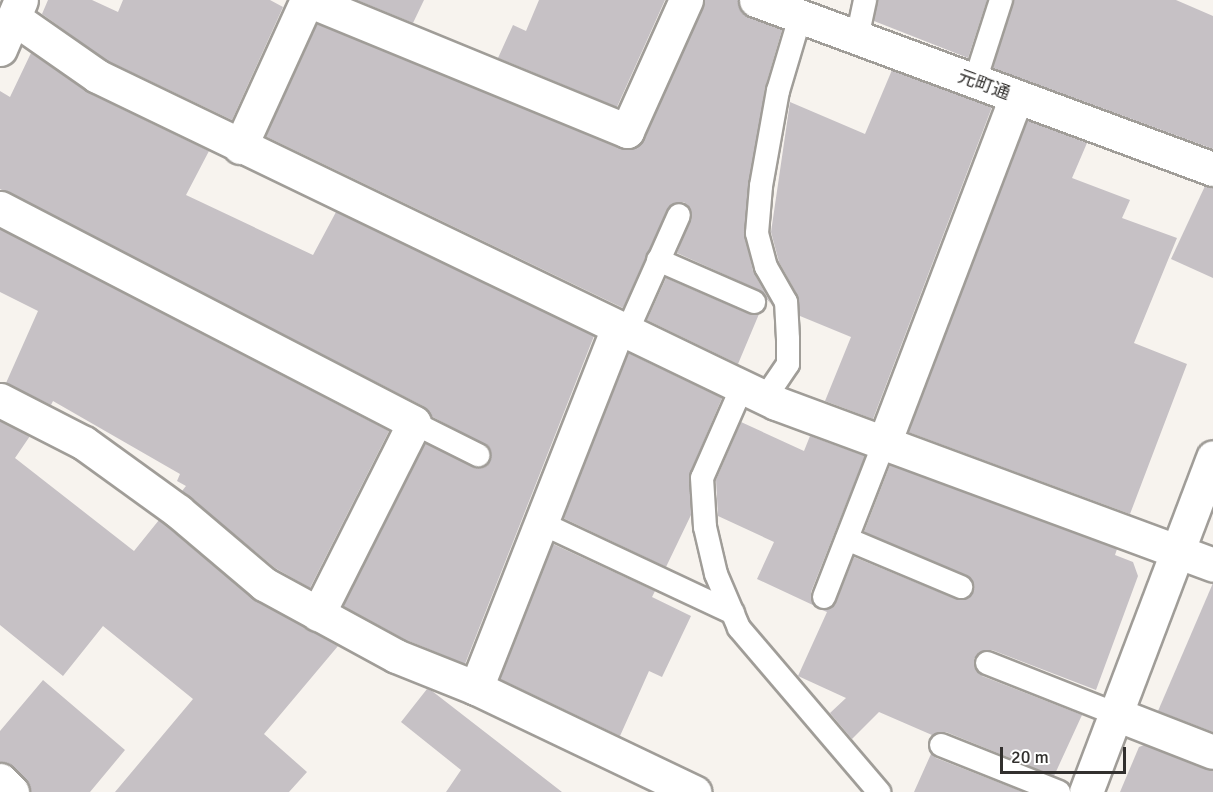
<!DOCTYPE html>
<meta charset="utf-8">
<style>
body{margin:0}
#map{position:relative;width:1213px;height:792px;overflow:hidden;background:#f7f3ee;font-family:Signika,"Noto Sans JP",sans-serif}
div>[style]{position:absolute}
.building>*{inset:0;background:#c6c1c5}
.roads{filter:drop-shadow(2px 0 #a09d98) drop-shadow(-2px 0 #a09d98) drop-shadow(0 2px #a09d98) drop-shadow(0 -2px #a09d98)}
.lane>*{height:22px;margin:-11px;padding:0 11px;transform-origin:11px;border-radius:11px;background:#fff}
.street>*{height:33px;margin:-16.5px;padding:0 16.5px;transform-origin:16.5px;border-radius:16.5px;background:#fff}
span{translate:-50% -50%;white-space:nowrap;text-align:center;line-height:1.15;-webkit-text-stroke:4.5px #fff;paint-order:stroke}
.street-label{font-size:18px;color:#32302e}
.scale{position:absolute;left:1000px;top:747px;width:126px;height:27px;box-sizing:border-box;border:3px solid #32302e;border-top:0;padding-left:8px;font-size:18px;line-height:21px;white-space:nowrap;color:#32302e;-webkit-text-stroke:4px #fff;paint-order:stroke}
</style>
<div id="map">
<div class="building">
<div style="clip-path:polygon(48px 0,92px 0,118px 12px,123px 0,270px 0,283px 7px,232px 120px,106px 60px,42px 14px)"></div>
<div style="clip-path:polygon(357px 0,424px 0,413px 23px)"></div>
<div style="clip-path:polygon(539px 0,665px 0,617px 107px,498px 58px,513px 25px,526px 31px)"></div>
<div style="clip-path:polygon(704px 0,738px 0,749px 17px,782px 30px,765px 88px,744px 232px,753px 271px,771px 304px,759px 290px,677px 253px,692px 214px,684px 202px,667px 210px,623px 308px,265px 136px,317px 24px,630px 149px,644px 139px)"></div>
<div style="clip-path:polygon(878px 0,987px 0,968px 58px,874px 21px)"></div>
<div style="clip-path:polygon(1014px 0,1176px 0,1213px 16px,1213px 149px,993px 68px)"></div>
<div style="clip-path:polygon(31px 53px,89px 93px,209px 151px,186px 195px,313px 255px,336px 212px,594px 336px,465px 664px,404px 639px,343px 606px,425px 443px,478px 468px,490px 462px,489px 447px,431px 416px,423px 406px,0 189px,0 91px,10px 97px)"></div>
<div style="clip-path:polygon(892px 70px,992px 107px,873px 419px,825px 401px,851px 337px,800px 316px,798px 296px,779px 262px,771px 232px,790px 102px,865px 134px)"></div>
<div style="clip-path:polygon(1027px 120px,1087px 143px,1072px 178px,1130px 200px,1122px 218px,1177px 238px,1134px 343px,1187px 364px,1130px 514px,908px 432px)"></div>
<div style="clip-path:polygon(1205px 186px,1213px 187px,1213px 278px,1171px 259px)"></div>
<div style="clip-path:polygon(0 229px,389px 431px,310px 588px,275px 568px,182px 491px,186px 486px,177px 481px,180px 474px,53px 401px,51px 405px,6px 383px,38px 311px,0 292px)"></div>
<div style="clip-path:polygon(666px 278px,749px 314px,759px 314px,738px 364px,647px 320px)"></div>
<div style="clip-path:polygon(628px 353px,722px 398px,690px 473px,691px 515px,666px 567px,563px 518px)"></div>
<div style="clip-path:polygon(0 421px,30px 436px,15px 458px,134px 551px,159px 520px,252px 598px,338px 646px,264px 734px,307px 772px,289px 792px,115px 792px,193px 699px,103px 626px,63px 676px,0 625px)"></div>
<div style="clip-path:polygon(741px 422px,804px 451px,810px 436px,865px 456px,811px 592px,815px 606px,757px 579px,774px 542px,718px 516px,716px 480px)"></div>
<div style="clip-path:polygon(890px 465px,1117px 549px,1115px 555px,1133px 562px,1138px 576px,1096px 690px,992px 650px,979px 652px,974px 659px,982px 676px,1082px 715px,1054px 776px,946px 732px,932px 735px,879px 712px,852px 739px,830px 713px,846px 698px,798px 676px,827px 612px,822px 610px,836px 602px,854px 557px,956px 599px,973px 593px,974px 585px,966px 575px,864px 532px)"></div>
<div style="clip-path:polygon(553px 544px,655px 591px,652px 597px,691px 616px,662px 677px,649px 671px,620px 736px,500px 679px)"></div>
<div style="clip-path:polygon(1213px 583px,1213px 732px,1158px 711px)"></div>
<div style="clip-path:polygon(43px 680px,125px 750px,90px 792px,31px 792px,13px 767px,0 762px,0 731px)"></div>
<div style="clip-path:polygon(427px 689px,432px 691px,562px 792px,446px 792px,461px 770px,401px 722px)"></div>
<div style="clip-path:polygon(1144px 745px,1213px 770px,1213px 792px,1120px 792px,1139px 747px)"></div>
<div style="clip-path:polygon(931px 754px,936px 758px,1023px 792px,914px 792px)"></div>
</div>
<div class="roads">
<div class="lane">
<div style="left:857px;top:38px;width:39px;rotate:-78deg"></div>
<div style="left:975px;top:81px;width:85px;rotate:-72.2deg"></div>
<div style="left:658px;top:260px;width:105px;rotate:23.6deg"></div>
<div style="left:626px;top:334px;width:130px;rotate:-66deg"></div>
<div style="left:742px;top:387px;width:99px;rotate:113.7deg"></div>
<div style="left:702px;top:478px;width:49px;rotate:86.5deg"></div>
<div style="left:705px;top:527px;width:48px;rotate:76.8deg"></div>
<div style="left:716px;top:574px;width:59px;rotate:66.9deg"></div>
<div style="left:739px;top:628px;width:216px;rotate:49.5deg"></div>
<div style="left:765px;top:398px;width:41px;rotate:-55.9deg"></div>
<div style="left:788px;top:364px;width:25px;rotate:-90deg"></div>
<div style="left:788px;top:339px;width:37px;rotate:-93deg"></div>
<div style="left:786px;top:302px;width:40px;rotate:-119.7deg"></div>
<div style="left:766px;top:267px;width:35px;rotate:-105deg"></div>
<div style="left:757px;top:233px;width:47px;rotate:-85.1deg"></div>
<div style="left:761px;top:186px;width:97px;rotate:-79.9deg"></div>
<div style="left:778px;top:91px;width:77px;rotate:-73.4deg"></div>
<div style="left:414px;top:423px;width:72px;rotate:26.6deg"></div>
<div style="left:541px;top:523px;width:212px;rotate:25.1deg"></div>
<div style="left:847px;top:539px;width:124px;rotate:22.8deg"></div>
<div style="left:824px;top:597px;width:165px;rotate:-68.7deg"></div>
<div style="left:987px;top:663px;width:136px;rotate:21.6deg"></div>
<div style="left:941px;top:745px;width:127px;rotate:21.7deg"></div>
</div>
<div class="street">
<div style="left:308px;top:0;width:345px;rotate:22.3deg"></div>
<div style="left:627px;top:131px;width:144px;rotate:-65.8deg"></div>
<div style="left:756px;top:0;width:487px;rotate:20.3deg"></div>
<div style="left:14px;top:18px;width:101px;rotate:34.9deg"></div>
<div style="left:97px;top:76px;width:754px;rotate:25.72deg"></div>
<div style="left:776px;top:403px;width:466px;rotate:20.3deg"></div>
<div style="left:0;top:49px;width:53px;rotate:-66.8deg"></div>
<div style="left:240px;top:147px;width:162px;rotate:-65.5deg"></div>
<div style="left:0;top:208px;width:466px;rotate:27.4deg"></div>
<div style="left:414px;top:423px;width:214px;rotate:116.7deg"></div>
<div style="left:0;top:400px;width:94px;rotate:27.1deg"></div>
<div style="left:84px;top:443px;width:116px;rotate:35.9deg"></div>
<div style="left:178px;top:511px;width:113px;rotate:40.3deg"></div>
<div style="left:264px;top:584px;width:150px;rotate:28.6deg"></div>
<div style="left:396px;top:656px;width:86px;rotate:21.8deg"></div>
<div style="left:476px;top:688px;width:242px;rotate:25.5deg"></div>
<div style="left:884px;top:443px;width:370px;rotate:-69.1deg"></div>
<div style="left:476px;top:688px;width:385px;rotate:-68.5deg"></div>
<div style="left:1113px;top:713px;width:107px;rotate:21.3deg"></div>
<div style="left:0;top:780px;width:17px;rotate:45deg"></div>
<div style="left:1086px;top:792px;width:358px;rotate:-69.2deg"></div>
</div>
</div>
<div class="street-label">
<span style="left:984px;top:85px;rotate:20deg">元町通</span>
</div>
<div class="scale">20 m</div>
</div>
